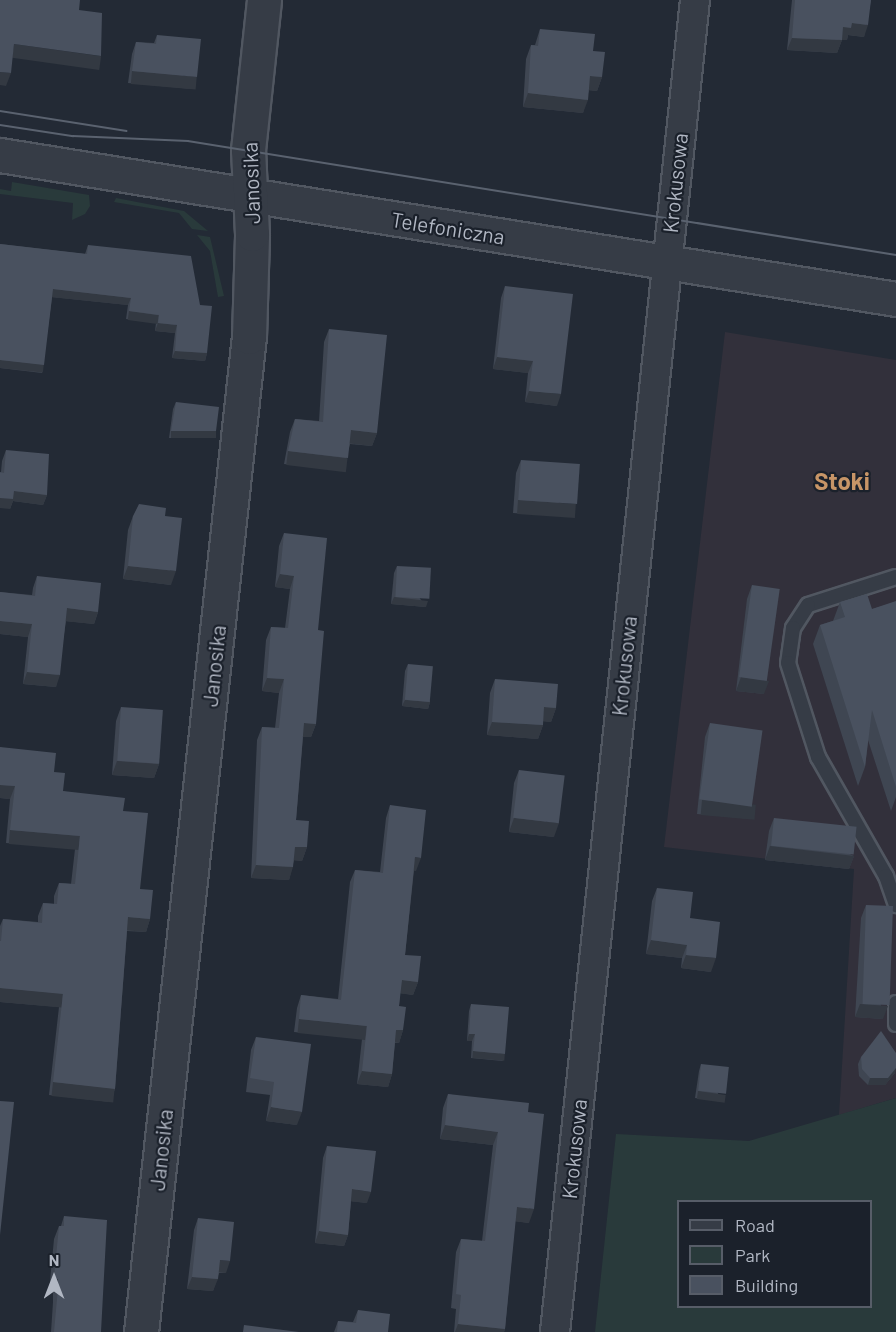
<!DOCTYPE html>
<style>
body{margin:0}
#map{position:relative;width:896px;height:1332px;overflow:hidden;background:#232a35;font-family:Barlow,sans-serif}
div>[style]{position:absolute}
.medical>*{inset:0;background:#32303b}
.green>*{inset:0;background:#293a3b}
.roads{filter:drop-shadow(2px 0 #515761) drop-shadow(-2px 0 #515761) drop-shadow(0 2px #515761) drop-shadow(0 -2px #515761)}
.service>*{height:14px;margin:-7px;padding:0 7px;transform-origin:7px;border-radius:7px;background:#363c46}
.minor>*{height:28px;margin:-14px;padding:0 14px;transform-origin:14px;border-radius:14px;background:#363c46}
.tertiary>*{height:33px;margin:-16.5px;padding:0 16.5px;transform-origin:16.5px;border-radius:16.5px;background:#363c46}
.tram>*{height:1.5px;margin:-0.75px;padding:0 0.75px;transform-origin:0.75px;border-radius:0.75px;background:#5a626f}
.wall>*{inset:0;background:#3f4652}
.shaded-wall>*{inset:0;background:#333942;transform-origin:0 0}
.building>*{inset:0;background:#49515f;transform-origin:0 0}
span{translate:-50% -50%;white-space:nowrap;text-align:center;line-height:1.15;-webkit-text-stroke:4.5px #1b212b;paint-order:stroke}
.street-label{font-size:21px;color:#b1b7c3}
.quarter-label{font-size:24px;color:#c79567;font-weight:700}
.legend{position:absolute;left:677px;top:1200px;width:195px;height:108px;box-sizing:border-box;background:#1b212b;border:2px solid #575d68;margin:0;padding:8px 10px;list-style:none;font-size:18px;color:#b1b7c3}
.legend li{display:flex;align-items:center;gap:12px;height:30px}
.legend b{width:30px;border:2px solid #575d68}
.north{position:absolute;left:24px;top:1248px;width:60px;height:60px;-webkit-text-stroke:4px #1b212b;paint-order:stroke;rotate:0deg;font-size:16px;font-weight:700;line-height:24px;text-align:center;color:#b1b7c3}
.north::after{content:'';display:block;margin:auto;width:21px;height:27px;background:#b1b7c3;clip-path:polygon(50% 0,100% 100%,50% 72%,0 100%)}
</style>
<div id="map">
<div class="medical">
<div style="clip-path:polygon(725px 332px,896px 360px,896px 1098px,839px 1115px,854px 869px,664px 847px)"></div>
</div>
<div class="green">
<div style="clip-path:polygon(12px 182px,89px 195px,90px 206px,85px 214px,72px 220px,73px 203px,0 194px,0 189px,11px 191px)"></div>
<div style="clip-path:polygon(116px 198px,184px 211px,208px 231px,192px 229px,179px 213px,114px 202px)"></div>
<div style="clip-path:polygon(197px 235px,210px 237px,224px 296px,218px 297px,210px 251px)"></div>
<div style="clip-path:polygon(evenodd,896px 1098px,896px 1332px,595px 1332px,616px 1134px,749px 1141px,896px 1098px,678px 1202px,870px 1202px,870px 1306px,678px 1306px,678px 1202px)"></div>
</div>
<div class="roads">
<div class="service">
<div style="left:896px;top:577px;width:92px;rotate:162.3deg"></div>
<div style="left:808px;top:605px;width:27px;rotate:123deg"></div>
<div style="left:793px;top:628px;width:35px;rotate:98deg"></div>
<div style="left:788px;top:663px;width:99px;rotate:72.3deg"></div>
<div style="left:818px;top:757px;width:137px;rotate:60.3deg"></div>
<div style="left:886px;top:876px;width:31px;rotate:71deg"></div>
<div style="left:896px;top:1003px;width:21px;rotate:90deg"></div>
</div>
<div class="minor">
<div style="left:555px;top:1332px;width:1339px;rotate:-84deg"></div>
</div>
<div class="tertiary">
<div style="left:0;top:155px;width:907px;rotate:9.13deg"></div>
<div style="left:141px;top:1332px;width:1001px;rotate:-83.81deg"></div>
<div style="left:249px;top:337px;width:103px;rotate:-88.3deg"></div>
<div style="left:252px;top:234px;width:84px;rotate:-92.7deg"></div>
<div style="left:248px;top:150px;width:151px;rotate:-83.9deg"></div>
</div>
</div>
<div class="tram">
<div style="left:0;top:111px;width:128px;rotate:9deg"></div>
<div style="left:0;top:125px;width:74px;rotate:8.6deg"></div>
<div style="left:73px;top:136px;width:115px;rotate:2.5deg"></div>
<div style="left:188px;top:141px;width:717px;rotate:9.15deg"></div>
</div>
<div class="wall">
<div style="clip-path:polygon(792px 0,871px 0,864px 37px,848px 35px,847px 40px,842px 40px,837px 53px,787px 50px)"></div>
<div style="clip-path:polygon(540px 29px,593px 51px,602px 77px,597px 91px,589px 90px,583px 113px,523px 107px,526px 59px,531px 45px,535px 45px)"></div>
<div style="clip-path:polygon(157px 35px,192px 89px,128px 83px,132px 54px,136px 42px,154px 43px)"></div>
<div style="clip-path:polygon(0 244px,85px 254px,88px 245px,207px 353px,205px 361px,172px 358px,175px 333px,155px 331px,156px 323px,126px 319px,128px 305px,52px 297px,42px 373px,0 368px)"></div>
<div style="clip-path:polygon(505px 286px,557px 406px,525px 402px,528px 373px,493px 369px,501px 298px)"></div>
<div style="clip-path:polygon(329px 329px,377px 433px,372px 446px,350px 444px,343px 471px,284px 464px,290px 432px,295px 419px,319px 421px,324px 342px)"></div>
<div style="clip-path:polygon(176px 402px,216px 431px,213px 438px,169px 438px,173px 409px)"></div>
<div style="clip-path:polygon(6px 450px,47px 495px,43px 505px,13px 501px,10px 509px,1px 472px,2px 461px)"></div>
<div style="clip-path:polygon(521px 460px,572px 517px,513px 513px,516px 473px)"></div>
<div style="clip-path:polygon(133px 516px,165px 516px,171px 585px,123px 579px,128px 530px)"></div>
<div style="clip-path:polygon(284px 533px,318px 630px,316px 724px,311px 737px,303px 737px,296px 820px,307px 847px,302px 861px,294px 860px,289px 880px,251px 878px,257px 740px,262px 727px,275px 728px,279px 693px,262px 691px,266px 640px,271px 627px,285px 628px,290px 589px,275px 587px,279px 546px)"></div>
<div style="clip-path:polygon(397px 566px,426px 607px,391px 604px,394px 573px)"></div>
<div style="clip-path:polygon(37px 576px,98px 612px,94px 624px,66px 621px,56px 687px,23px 684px,28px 637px,0 634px,0 592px,32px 595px,33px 588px)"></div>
<div style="clip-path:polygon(752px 585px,764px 694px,736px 691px,747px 599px)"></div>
<div style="clip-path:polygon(840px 602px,872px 609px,896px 602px,896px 797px,891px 811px,868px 740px,865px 767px,858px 786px,813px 644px,820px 625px,833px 621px)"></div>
<div style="clip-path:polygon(408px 664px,430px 702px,428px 709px,402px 706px,405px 671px)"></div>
<div style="clip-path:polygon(495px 679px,556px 708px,551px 722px,543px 721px,543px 725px,538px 739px,487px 735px,490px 693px)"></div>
<div style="clip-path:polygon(121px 707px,159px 764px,154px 778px,112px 775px,116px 721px)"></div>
<div style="clip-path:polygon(710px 723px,751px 819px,697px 814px,705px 737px)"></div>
<div style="clip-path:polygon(0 747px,54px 772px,63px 791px,123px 811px,140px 889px,150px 919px,146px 932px,127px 931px,115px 1089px,110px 1102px,49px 1095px,59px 1007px,0 1002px,0 926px,3px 919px,38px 922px,38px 916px,43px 903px,54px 904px,54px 896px,59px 883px,71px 884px,75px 849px,6px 843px,10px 799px,0 798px)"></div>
<div style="clip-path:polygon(519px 770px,554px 837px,509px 832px,514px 783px)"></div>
<div style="clip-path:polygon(390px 805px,416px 871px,414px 870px,405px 955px,418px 982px,413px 995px,400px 993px,399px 1006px,403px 1030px,399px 1043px,395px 1043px,392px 1074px,388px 1087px,357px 1084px,362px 1039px,294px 1032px,297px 1008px,301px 995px,338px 999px,350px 882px,355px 870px,380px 872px,386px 818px)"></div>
<div style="clip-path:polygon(774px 818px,854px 856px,849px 869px,765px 860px,769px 831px)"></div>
<div style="clip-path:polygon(657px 888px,690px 918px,711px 972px,681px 968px,682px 958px,646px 954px,652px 901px)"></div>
<div style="clip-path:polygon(866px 905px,883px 1019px,855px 1017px,861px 918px)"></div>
<div style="clip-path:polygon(471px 1004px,503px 1061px,471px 1058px,472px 1041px,467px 1041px,469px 1011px)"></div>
<div style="clip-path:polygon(256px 1037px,297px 1125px,266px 1121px,270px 1095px,246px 1092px,251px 1050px)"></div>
<div style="clip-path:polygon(861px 1057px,895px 1073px,885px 1085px,868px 1085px,859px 1076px,858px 1064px)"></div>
<div style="clip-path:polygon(701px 1064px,723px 1102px,695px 1098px,699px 1071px)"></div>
<div style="clip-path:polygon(448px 1094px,528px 1112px,529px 1223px,515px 1221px,505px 1329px,504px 1332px,454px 1332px,456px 1309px,451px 1308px,456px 1252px,461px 1239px,482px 1241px,493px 1145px,440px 1139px,443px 1108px)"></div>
<div style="clip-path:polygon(327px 1146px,367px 1203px,351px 1201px,348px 1235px,344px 1246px,315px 1243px,323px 1158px)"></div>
<div style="clip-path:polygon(64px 1216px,101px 1332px,51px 1332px,53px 1302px,53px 1292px,49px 1292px,54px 1239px,59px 1226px,61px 1226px)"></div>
<div style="clip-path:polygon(198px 1218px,226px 1273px,219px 1273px,213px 1291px,187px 1289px,194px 1230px)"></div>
<div style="clip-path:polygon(358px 1310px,388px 1332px,334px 1332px,338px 1321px,353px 1322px)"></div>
</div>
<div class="shaded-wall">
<div style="clip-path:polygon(852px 23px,868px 25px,864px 37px,848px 35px,847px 40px,838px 40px,843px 27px)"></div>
<div style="clip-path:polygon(792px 38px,842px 40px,837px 53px,787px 50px)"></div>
<div style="left:14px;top:44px;width:88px;height:14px;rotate:8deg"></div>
<div style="left:132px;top:71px;width:65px;height:13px;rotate:5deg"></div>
<div style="clip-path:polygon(0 72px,11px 73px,6px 86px,0 85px)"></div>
<div style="clip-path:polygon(590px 76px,602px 77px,597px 91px,585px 90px)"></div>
<div style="clip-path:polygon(528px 93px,588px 100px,583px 113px,523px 107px)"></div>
<div style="clip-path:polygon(53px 289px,131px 298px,128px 305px,50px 297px)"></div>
<div style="left:129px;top:311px;width:30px;height:9px;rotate:8deg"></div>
<div style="clip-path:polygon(158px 323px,177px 325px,175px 333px,155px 331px)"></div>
<div style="clip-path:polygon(175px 351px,207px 353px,205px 361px,172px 358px)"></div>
<div style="clip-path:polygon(497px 357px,533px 361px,528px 373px,493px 369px)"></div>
<div style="left:0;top:360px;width:44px;height:8px;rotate:6deg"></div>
<div style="clip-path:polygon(529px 391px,561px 394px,557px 406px,525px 402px)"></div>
<div style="clip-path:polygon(351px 430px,377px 433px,372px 446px,346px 443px)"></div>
<div style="left:171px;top:431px;width:45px;height:7px"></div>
<div style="left:288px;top:451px;width:60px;height:14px;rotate:7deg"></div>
<div style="clip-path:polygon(14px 491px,47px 495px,43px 505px,13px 501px,10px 509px,0 508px,0 498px)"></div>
<div style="left:518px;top:500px;width:58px;height:14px;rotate:4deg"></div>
<div style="clip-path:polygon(128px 566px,176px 571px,171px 585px,123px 579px)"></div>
<div style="clip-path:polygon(280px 574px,294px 576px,290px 589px,275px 587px)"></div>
<div style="clip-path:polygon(394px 597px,428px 601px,426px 607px,391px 604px)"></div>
<div style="clip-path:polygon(67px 608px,98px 612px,94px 624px,63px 621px)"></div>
<div style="clip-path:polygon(0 621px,32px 624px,28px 637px,0 634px)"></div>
<div style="clip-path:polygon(27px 672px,60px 675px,56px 687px,23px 684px)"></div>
<div style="clip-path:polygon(741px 677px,769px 681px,764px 694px,736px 691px)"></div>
<div style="clip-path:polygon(267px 678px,284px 679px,279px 693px,262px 691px)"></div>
<div style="clip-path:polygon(405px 700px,430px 702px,428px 709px,402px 706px)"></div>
<div style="clip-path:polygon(544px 707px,556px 708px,551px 722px,539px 721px)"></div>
<div style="clip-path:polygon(492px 722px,543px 725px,538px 739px,487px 735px)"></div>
<div style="clip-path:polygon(304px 723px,316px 724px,311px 737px,300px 737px)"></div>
<div style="clip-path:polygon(117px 761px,159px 764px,154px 778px,112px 775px)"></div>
<div style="clip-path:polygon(0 785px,15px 786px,10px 799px,0 798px)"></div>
<div style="left:702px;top:800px;width:54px;height:15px;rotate:5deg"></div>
<div style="clip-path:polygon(514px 818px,559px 823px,554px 837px,509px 832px)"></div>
<div style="left:10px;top:830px;width:70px;height:14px;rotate:5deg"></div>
<div style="clip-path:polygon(770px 846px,854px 856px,849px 869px,765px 860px)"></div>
<div style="clip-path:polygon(295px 847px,307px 847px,302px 861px,290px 860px)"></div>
<div style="clip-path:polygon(415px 857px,421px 858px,416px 871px,411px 870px)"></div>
<div style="clip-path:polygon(256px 865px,293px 867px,289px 880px,251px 878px)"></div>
<div style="clip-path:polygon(128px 917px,150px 919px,146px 932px,123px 930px)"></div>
<div style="clip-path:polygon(651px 940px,687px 945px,682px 958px,646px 954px)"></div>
<div style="clip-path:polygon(686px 955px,716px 958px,711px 972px,681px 968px)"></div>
<div style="clip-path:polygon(402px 980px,418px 982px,413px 995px,397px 993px)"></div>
<div style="left:0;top:988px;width:63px;height:14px;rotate:5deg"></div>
<div style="clip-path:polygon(860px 1004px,888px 1006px,883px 1019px,855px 1017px)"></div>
<div style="left:299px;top:1019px;width:68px;height:14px;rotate:6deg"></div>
<div style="clip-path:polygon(396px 1030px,403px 1030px,399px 1043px,392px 1042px)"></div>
<div style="clip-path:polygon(469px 1034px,475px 1034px,472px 1041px,467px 1041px)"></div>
<div style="left:473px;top:1051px;width:32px;height:7px;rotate:5deg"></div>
<div style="clip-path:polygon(896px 1068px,895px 1073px,885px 1085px,868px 1085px,870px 1078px)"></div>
<div style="clip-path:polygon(362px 1071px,392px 1074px,388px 1087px,357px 1084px)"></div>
<div style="left:53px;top:1082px;width:62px;height:14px;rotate:6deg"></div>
<div style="left:698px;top:1091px;width:28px;height:8px;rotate:8deg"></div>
<div style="clip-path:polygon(271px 1107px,302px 1112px,297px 1125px,266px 1121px)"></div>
<div style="clip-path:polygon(445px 1125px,498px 1132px,493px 1145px,440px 1139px)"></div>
<div style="clip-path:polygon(352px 1189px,371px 1192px,367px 1203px,347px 1201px)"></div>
<div style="clip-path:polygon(517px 1207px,534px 1209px,529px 1223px,512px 1221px)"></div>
<div style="clip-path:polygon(319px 1231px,348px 1235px,344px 1246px,315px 1243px)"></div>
<div style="clip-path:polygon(220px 1260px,230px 1261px,226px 1273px,216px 1272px)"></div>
<div style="clip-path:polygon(192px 1277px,218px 1279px,213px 1291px,187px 1289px)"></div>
<div style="clip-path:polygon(54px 1278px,58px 1279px,53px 1292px,49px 1292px)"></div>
<div style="clip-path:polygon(458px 1324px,505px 1329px,504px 1332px,455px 1332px)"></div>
</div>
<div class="building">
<div style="clip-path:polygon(0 0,80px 0,79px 10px,102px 13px,101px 56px,14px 44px,11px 73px,0 72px)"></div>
<div style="clip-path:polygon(795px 0,871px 0,868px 25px,852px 23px,851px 28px,843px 27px,842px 40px,792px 38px)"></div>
<div style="clip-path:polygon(540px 29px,595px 34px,593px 51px,605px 52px,602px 77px,590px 76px,588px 100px,528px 93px,531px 45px,538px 46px)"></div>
<div style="clip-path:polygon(157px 35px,201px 39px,197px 77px,132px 71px,136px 42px,156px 44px)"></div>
<div style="clip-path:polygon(0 244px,87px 254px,88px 245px,191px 256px,200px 305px,212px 306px,207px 353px,175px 351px,177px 325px,158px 323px,159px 315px,129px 311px,131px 298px,53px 289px,44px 365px,0 360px)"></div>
<div style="clip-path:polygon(505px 286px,573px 294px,561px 394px,529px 391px,533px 361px,497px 357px)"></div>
<div style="clip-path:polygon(329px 329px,387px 335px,377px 433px,351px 430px,348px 458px,288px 451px,295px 419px,323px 422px)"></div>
<div style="clip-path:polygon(176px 402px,219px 407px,216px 431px,171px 431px)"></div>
<div style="clip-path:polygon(6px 450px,49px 454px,47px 495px,14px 491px,13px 499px,0 498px,0 472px,4px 473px)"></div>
<div style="left:521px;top:460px;width:59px;height:40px;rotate:4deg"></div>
<div style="clip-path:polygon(139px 504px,166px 508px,165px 516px,182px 518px,176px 571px,128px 566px,133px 516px)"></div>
<div style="clip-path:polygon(284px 533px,327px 538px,318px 630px,324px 631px,316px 724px,304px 723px,296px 820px,309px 821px,307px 847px,295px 847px,293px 867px,256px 865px,262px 727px,279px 728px,284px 679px,267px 678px,271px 627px,288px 628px,294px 576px,280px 574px)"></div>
<div style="left:397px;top:566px;width:34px;height:31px;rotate:3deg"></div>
<div style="clip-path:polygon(37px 576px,101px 583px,98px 612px,67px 608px,60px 675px,27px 672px,32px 624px,0 621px,0 592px,35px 596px)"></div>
<div style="left:752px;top:585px;width:28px;height:93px;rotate:8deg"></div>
<div style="clip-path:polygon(867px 594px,872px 609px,896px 601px,896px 787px,872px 710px,865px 767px,820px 625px,845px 617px,840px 602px)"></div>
<div style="left:408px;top:664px;width:25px;height:36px;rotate:5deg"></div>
<div style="clip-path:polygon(495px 679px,558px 684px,556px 708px,544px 707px,543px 725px,492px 722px)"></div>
<div style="left:121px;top:707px;width:42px;height:54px;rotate:4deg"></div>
<div style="left:710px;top:723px;width:53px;height:77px;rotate:8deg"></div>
<div style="clip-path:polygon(0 747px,56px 753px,54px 772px,65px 773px,63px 791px,125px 798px,123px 811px,148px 813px,140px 889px,153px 890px,150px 919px,128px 917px,115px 1089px,53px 1082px,63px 994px,0 988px,0 941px,1px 941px,3px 919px,42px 923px,43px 903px,57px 904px,59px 883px,75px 884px,80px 836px,10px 830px,15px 786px,0 785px)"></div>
<div style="left:519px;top:770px;width:46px;height:48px;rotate:7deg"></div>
<div style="clip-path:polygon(390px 805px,426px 810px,421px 858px,415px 857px,405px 955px,421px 956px,418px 982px,402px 980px,399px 1006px,406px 1007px,403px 1030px,396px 1030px,392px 1074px,362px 1071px,367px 1026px,299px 1019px,301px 995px,341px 1000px,355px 870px,383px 873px)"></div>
<div style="left:774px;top:818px;width:83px;height:28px;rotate:6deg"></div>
<div style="clip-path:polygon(657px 888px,693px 892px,690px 918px,720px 922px,716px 958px,686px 955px,687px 945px,651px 940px)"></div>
<div style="left:866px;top:905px;width:27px;height:99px;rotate:2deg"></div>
<div style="clip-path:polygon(471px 1004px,509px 1007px,505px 1054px,473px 1051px,475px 1034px,469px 1034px)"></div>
<div style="clip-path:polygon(881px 1031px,896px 1053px,896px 1068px,888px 1078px,870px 1078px,862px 1069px,861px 1057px)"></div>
<div style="clip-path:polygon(256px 1037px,311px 1044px,302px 1112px,271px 1107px,274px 1082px,250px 1078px)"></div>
<div style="left:701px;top:1064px;width:28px;height:27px;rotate:6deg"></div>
<div style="clip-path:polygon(448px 1094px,529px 1103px,528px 1112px,544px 1114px,534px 1209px,517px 1207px,505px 1329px,458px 1324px,461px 1295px,456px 1294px,461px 1239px,485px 1241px,498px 1132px,445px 1125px)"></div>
<div style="clip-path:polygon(0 1101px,14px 1102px,0 1235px)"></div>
<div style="clip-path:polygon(327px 1146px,376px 1151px,371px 1192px,352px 1189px,348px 1235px,319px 1231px)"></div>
<div style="clip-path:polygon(64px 1216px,107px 1220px,101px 1332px,54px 1332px,58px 1288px,58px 1279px,54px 1278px,59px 1226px,64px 1226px)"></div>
<div style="clip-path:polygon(198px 1218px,234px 1222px,230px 1261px,220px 1260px,218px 1279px,192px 1277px)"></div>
<div style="clip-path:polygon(358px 1310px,390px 1314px,388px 1332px,337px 1332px,338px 1321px,356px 1323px)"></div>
<div style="clip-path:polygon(244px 1325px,299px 1332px,243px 1332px)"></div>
</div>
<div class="street-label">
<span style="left:251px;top:183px;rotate:-92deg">Janosika</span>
<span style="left:675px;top:183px;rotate:-84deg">Krokusowa</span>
<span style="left:448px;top:228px;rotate:9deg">Telefoniczna</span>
<span style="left:214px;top:666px;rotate:-84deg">Janosika</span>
<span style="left:624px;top:666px;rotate:-84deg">Krokusowa</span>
<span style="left:574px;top:1149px;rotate:-84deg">Krokusowa</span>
<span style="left:161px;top:1150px;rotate:-84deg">Janosika</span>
</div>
<div class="quarter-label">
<span style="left:842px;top:481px">Stoki</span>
</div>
<ul class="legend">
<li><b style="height:8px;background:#363c46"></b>Road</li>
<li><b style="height:16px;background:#293a3b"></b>Park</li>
<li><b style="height:16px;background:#49515f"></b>Building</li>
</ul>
<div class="north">N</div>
</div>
